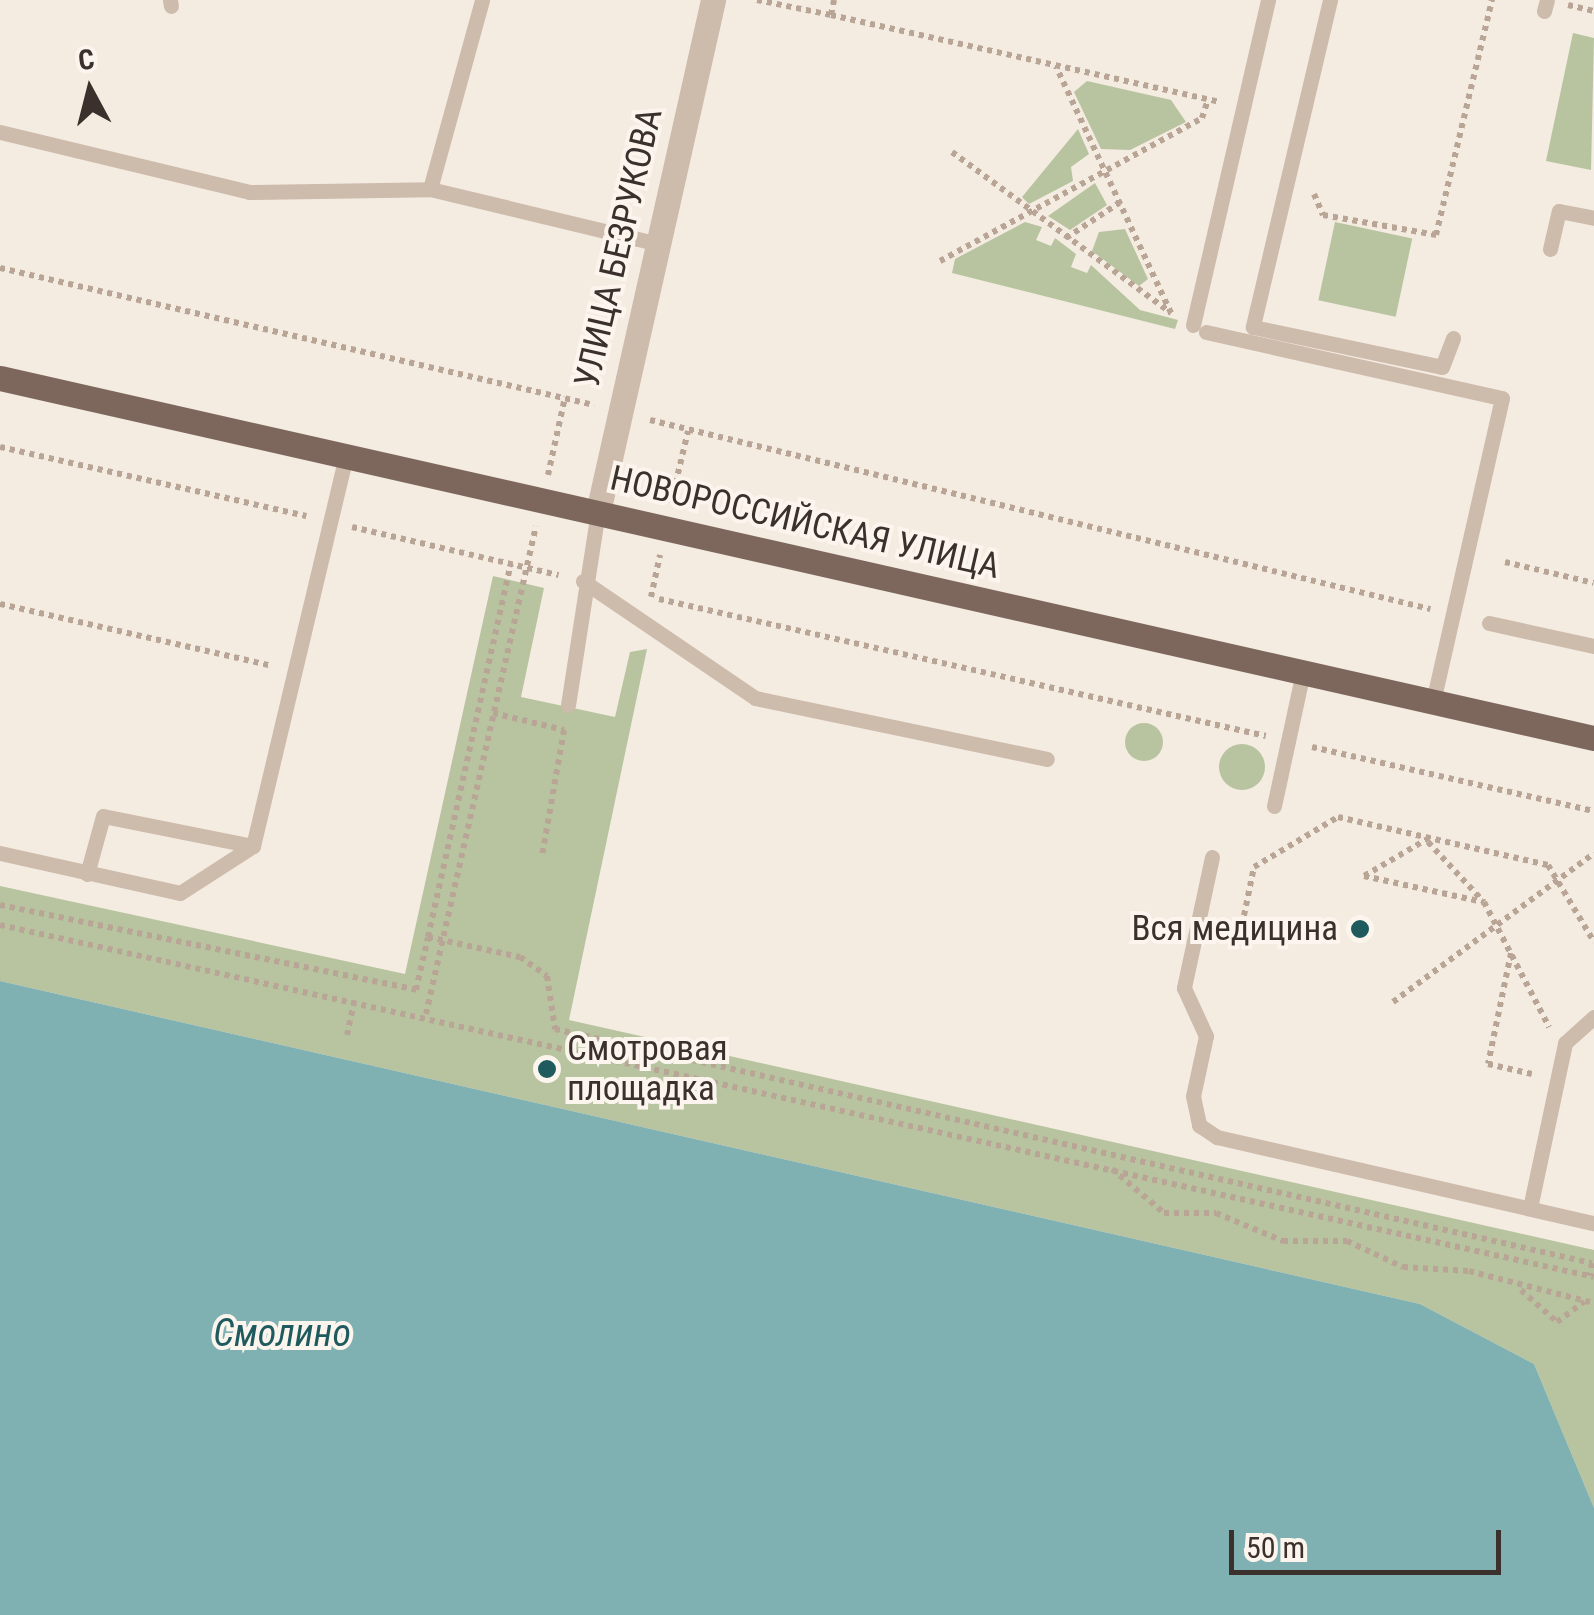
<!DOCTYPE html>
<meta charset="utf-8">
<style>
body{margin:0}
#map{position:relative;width:1594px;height:1615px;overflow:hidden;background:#f4ebe1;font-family:"Roboto Condensed",sans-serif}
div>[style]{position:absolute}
.green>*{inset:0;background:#b8c4a0;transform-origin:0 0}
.round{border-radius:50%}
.water>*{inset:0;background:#7fb0b2}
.path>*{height:6px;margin-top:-3px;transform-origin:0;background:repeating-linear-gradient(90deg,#b9a596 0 5px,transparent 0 10px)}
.lane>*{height:15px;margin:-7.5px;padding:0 7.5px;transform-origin:7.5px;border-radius:7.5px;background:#cdbbac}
.street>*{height:25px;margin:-12.5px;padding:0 12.5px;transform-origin:12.5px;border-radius:12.5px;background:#cdbbac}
.primary>*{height:25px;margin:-12.5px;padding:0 12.5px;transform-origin:12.5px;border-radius:12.5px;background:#7d675c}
.dots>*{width:28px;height:28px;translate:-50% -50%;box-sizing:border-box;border:5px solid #fbf5ee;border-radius:50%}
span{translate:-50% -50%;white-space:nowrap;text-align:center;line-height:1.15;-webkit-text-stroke:8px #fbf5ee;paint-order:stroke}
.street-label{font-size:35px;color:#3b302b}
.poi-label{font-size:35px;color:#3b302b}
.right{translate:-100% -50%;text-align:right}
.left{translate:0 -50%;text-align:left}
.water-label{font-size:38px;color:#1f5a5e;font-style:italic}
.north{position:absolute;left:40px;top:40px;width:100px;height:100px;-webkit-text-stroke:8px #fbf5ee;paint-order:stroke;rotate:353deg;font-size:28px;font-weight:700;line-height:40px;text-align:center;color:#3b302b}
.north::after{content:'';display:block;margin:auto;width:35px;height:45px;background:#3b302b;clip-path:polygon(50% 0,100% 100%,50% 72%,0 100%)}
.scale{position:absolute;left:1229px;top:1530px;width:272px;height:45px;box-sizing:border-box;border:5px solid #3b302b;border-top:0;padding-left:12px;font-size:30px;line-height:35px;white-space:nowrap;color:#3b302b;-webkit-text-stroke:8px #fbf5ee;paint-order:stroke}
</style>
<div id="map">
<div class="green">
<div style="clip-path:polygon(1573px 33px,1594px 38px,1591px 170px,1546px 161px)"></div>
<div style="clip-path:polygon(1087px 81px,1171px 100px,1186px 122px,1130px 150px,1101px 149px,1074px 92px)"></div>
<div style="clip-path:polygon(1078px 129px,1089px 154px,1071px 167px,1073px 181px,1029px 204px,1022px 197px)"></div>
<div style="clip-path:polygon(1095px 183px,1107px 205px,1070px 230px,1048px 216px)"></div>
<div style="clip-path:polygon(1025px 222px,1042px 227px,1036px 240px,1051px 246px,1055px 238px,1076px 254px,1071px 267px,1087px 273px,1091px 265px,1140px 310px,1178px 320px,1175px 329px,952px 273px,955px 259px)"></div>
<div style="left:1335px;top:222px;width:79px;height:80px;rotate:12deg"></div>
<div style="clip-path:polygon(1125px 229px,1148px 279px,1139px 286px,1092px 251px,1099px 232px)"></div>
<div style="clip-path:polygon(493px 576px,544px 588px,521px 697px,615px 717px,630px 652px,647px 649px,569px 1020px,1594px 1250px,1594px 1508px,1534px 1364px,1420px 1304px,0 981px,0 886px,405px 974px)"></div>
<div class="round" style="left:1125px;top:723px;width:38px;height:38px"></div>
<div class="round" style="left:1219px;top:744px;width:46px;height:46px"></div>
</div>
<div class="water">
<div style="clip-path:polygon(0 981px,1420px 1304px,1534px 1364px,1594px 1508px,1594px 1615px,0 1615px)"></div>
</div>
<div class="path">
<div style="left:757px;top:0;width:76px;rotate:11.5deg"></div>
<div style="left:834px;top:0;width:15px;rotate:101deg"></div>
<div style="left:831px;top:15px;width:398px;rotate:12.6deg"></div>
<div style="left:1568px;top:5px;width:27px;rotate:13deg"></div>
<div style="left:952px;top:152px;width:272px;rotate:36.3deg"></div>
<div style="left:1171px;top:313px;width:272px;rotate:-115deg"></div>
<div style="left:1314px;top:194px;width:23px;rotate:67deg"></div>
<div style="left:1323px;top:215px;width:115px;rotate:10deg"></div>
<div style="left:1436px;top:235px;width:242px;rotate:-76.6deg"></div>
<div style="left:1066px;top:238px;width:64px;rotate:-33.4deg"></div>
<div style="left:940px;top:261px;width:298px;rotate:-28.6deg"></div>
<div style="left:1202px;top:118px;width:19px;rotate:-72deg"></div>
<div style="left:0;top:268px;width:610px;rotate:12.99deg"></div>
<div style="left:650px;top:420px;width:803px;rotate:13.62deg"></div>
<div style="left:0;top:447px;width:314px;rotate:12.7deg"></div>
<div style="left:548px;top:475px;width:80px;rotate:-77.7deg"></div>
<div style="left:671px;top:503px;width:74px;rotate:-76.7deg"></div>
<div style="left:352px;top:527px;width:212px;rotate:13.1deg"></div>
<div style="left:1505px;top:562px;width:91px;rotate:13.3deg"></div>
<div style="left:651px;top:597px;width:43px;rotate:-77.9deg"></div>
<div style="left:659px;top:599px;width:622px;rotate:12.72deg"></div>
<div style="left:0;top:604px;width:279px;rotate:12.8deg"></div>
<div style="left:493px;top:713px;width:73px;rotate:13.5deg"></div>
<div style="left:564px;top:730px;width:128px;rotate:99.9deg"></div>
<div style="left:1312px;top:747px;width:289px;rotate:12.8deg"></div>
<div style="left:1429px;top:838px;width:75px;rotate:149.7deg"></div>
<div style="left:1364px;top:876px;width:122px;rotate:12.3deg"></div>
<div style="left:1428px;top:842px;width:82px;rotate:47deg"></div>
<div style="left:1484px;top:902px;width:141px;rotate:62.5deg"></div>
<div style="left:0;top:905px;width:425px;rotate:11.5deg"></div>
<div style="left:416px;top:990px;width:54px;rotate:-77.2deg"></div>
<div style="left:428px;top:937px;width:94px;rotate:12.3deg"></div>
<div style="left:520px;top:957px;width:33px;rotate:35deg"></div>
<div style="left:547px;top:976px;width:54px;rotate:81.4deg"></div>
<div style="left:555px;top:1029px;width:1063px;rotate:12.72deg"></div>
<div style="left:1592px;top:1263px;width:13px;rotate:103deg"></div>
<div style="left:0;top:925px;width:1632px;rotate:12.45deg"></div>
<div style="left:1240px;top:935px;width:69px;rotate:-78.4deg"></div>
<div style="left:1254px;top:867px;width:98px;rotate:-30.8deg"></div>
<div style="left:1338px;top:817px;width:215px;rotate:12.9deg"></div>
<div style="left:1548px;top:865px;width:90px;rotate:59.1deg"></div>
<div style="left:428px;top:937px;width:382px;rotate:-77.5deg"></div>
<div style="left:1511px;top:953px;width:113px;rotate:101.7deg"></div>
<div style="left:1488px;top:1064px;width:45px;rotate:12.8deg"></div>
<div style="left:1393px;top:1002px;width:250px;rotate:-36.5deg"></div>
<div style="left:426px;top:1014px;width:500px;rotate:-77.3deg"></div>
<div style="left:347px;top:1035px;width:38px;rotate:-78deg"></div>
<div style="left:1112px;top:1169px;width:68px;rotate:40.2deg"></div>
<div style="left:1164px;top:1213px;width:52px"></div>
<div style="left:1216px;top:1213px;width:73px;rotate:22.7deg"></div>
<div style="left:1283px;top:1241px;width:64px"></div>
<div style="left:1347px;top:1241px;width:62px;rotate:24.9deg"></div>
<div style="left:1403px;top:1267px;width:66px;rotate:3.5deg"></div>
<div style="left:1469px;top:1271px;width:129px;rotate:14.4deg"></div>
<div style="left:1521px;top:1290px;width:48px;rotate:41.6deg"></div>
<div style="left:1557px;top:1322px;width:34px;rotate:-37deg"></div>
</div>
<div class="lane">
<div style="left:170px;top:0;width:6px;rotate:81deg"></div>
<div style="left:1330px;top:0;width:336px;rotate:103.3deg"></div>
<div style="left:1253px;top:327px;width:193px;rotate:11.9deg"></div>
<div style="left:1442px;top:367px;width:31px;rotate:-69deg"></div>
<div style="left:1544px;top:11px;width:11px;rotate:-75deg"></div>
<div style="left:0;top:132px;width:256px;rotate:13.5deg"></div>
<div style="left:249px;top:192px;width:181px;rotate:-0.9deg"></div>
<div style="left:430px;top:189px;width:196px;rotate:-74.6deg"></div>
<div style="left:430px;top:189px;width:231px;rotate:13.5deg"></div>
<div style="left:1550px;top:249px;width:39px;rotate:-77deg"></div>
<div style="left:1559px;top:211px;width:36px;rotate:11deg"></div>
<div style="left:1193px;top:325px;width:334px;rotate:-77deg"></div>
<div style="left:1206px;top:332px;width:303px;rotate:12.6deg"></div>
<div style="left:1502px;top:398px;width:312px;rotate:102.8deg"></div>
<div style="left:583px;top:581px;width:208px;rotate:34.2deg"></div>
<div style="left:755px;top:698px;width:298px;rotate:11.8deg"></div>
<div style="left:1489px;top:623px;width:107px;rotate:12.4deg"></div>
<div style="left:568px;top:705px;width:195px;rotate:-81.2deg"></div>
<div style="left:1274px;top:806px;width:137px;rotate:-77.8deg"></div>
<div style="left:0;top:853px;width:184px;rotate:12.5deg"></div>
<div style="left:180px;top:893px;width:87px;rotate:-32.8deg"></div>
<div style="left:253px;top:846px;width:401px;rotate:-76.6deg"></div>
<div style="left:1212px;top:857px;width:134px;rotate:102.1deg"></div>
<div style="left:1184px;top:988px;width:53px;rotate:65.4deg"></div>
<div style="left:1206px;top:1036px;width:61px;rotate:102.2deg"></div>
<div style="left:1193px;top:1096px;width:30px;rotate:78deg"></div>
<div style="left:1199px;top:1125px;width:22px;rotate:34deg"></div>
<div style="left:1217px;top:1137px;width:387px;rotate:12.9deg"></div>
<div style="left:87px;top:874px;width:60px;rotate:-74.6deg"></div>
<div style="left:103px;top:816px;width:153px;rotate:11.3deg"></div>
<div style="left:1530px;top:1208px;width:169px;rotate:-78deg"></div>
<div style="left:1565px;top:1043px;width:39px;rotate:-42deg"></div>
</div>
<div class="street">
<div style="left:598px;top:512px;width:525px;rotate:-77.34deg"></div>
</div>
<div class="primary">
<div style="left:0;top:378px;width:1634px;rotate:12.73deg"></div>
</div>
<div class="dots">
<div style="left:1360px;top:929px;background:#1f5a5e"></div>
<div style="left:547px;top:1069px;background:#1f5a5e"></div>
</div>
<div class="street-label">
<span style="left:619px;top:248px;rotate:-77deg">УЛИЦА БЕЗРУКОВА</span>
<span style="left:805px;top:523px;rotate:13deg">НОВОРОССИЙСКАЯ УЛИЦА</span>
</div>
<div class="poi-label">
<span class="right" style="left:1338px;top:929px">Вся медицина</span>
<span class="left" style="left:567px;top:1069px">Смотровая<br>площадка</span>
</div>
<div class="water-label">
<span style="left:282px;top:1334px">Смолино</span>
</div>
<div class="north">С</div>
<div class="scale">50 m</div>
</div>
